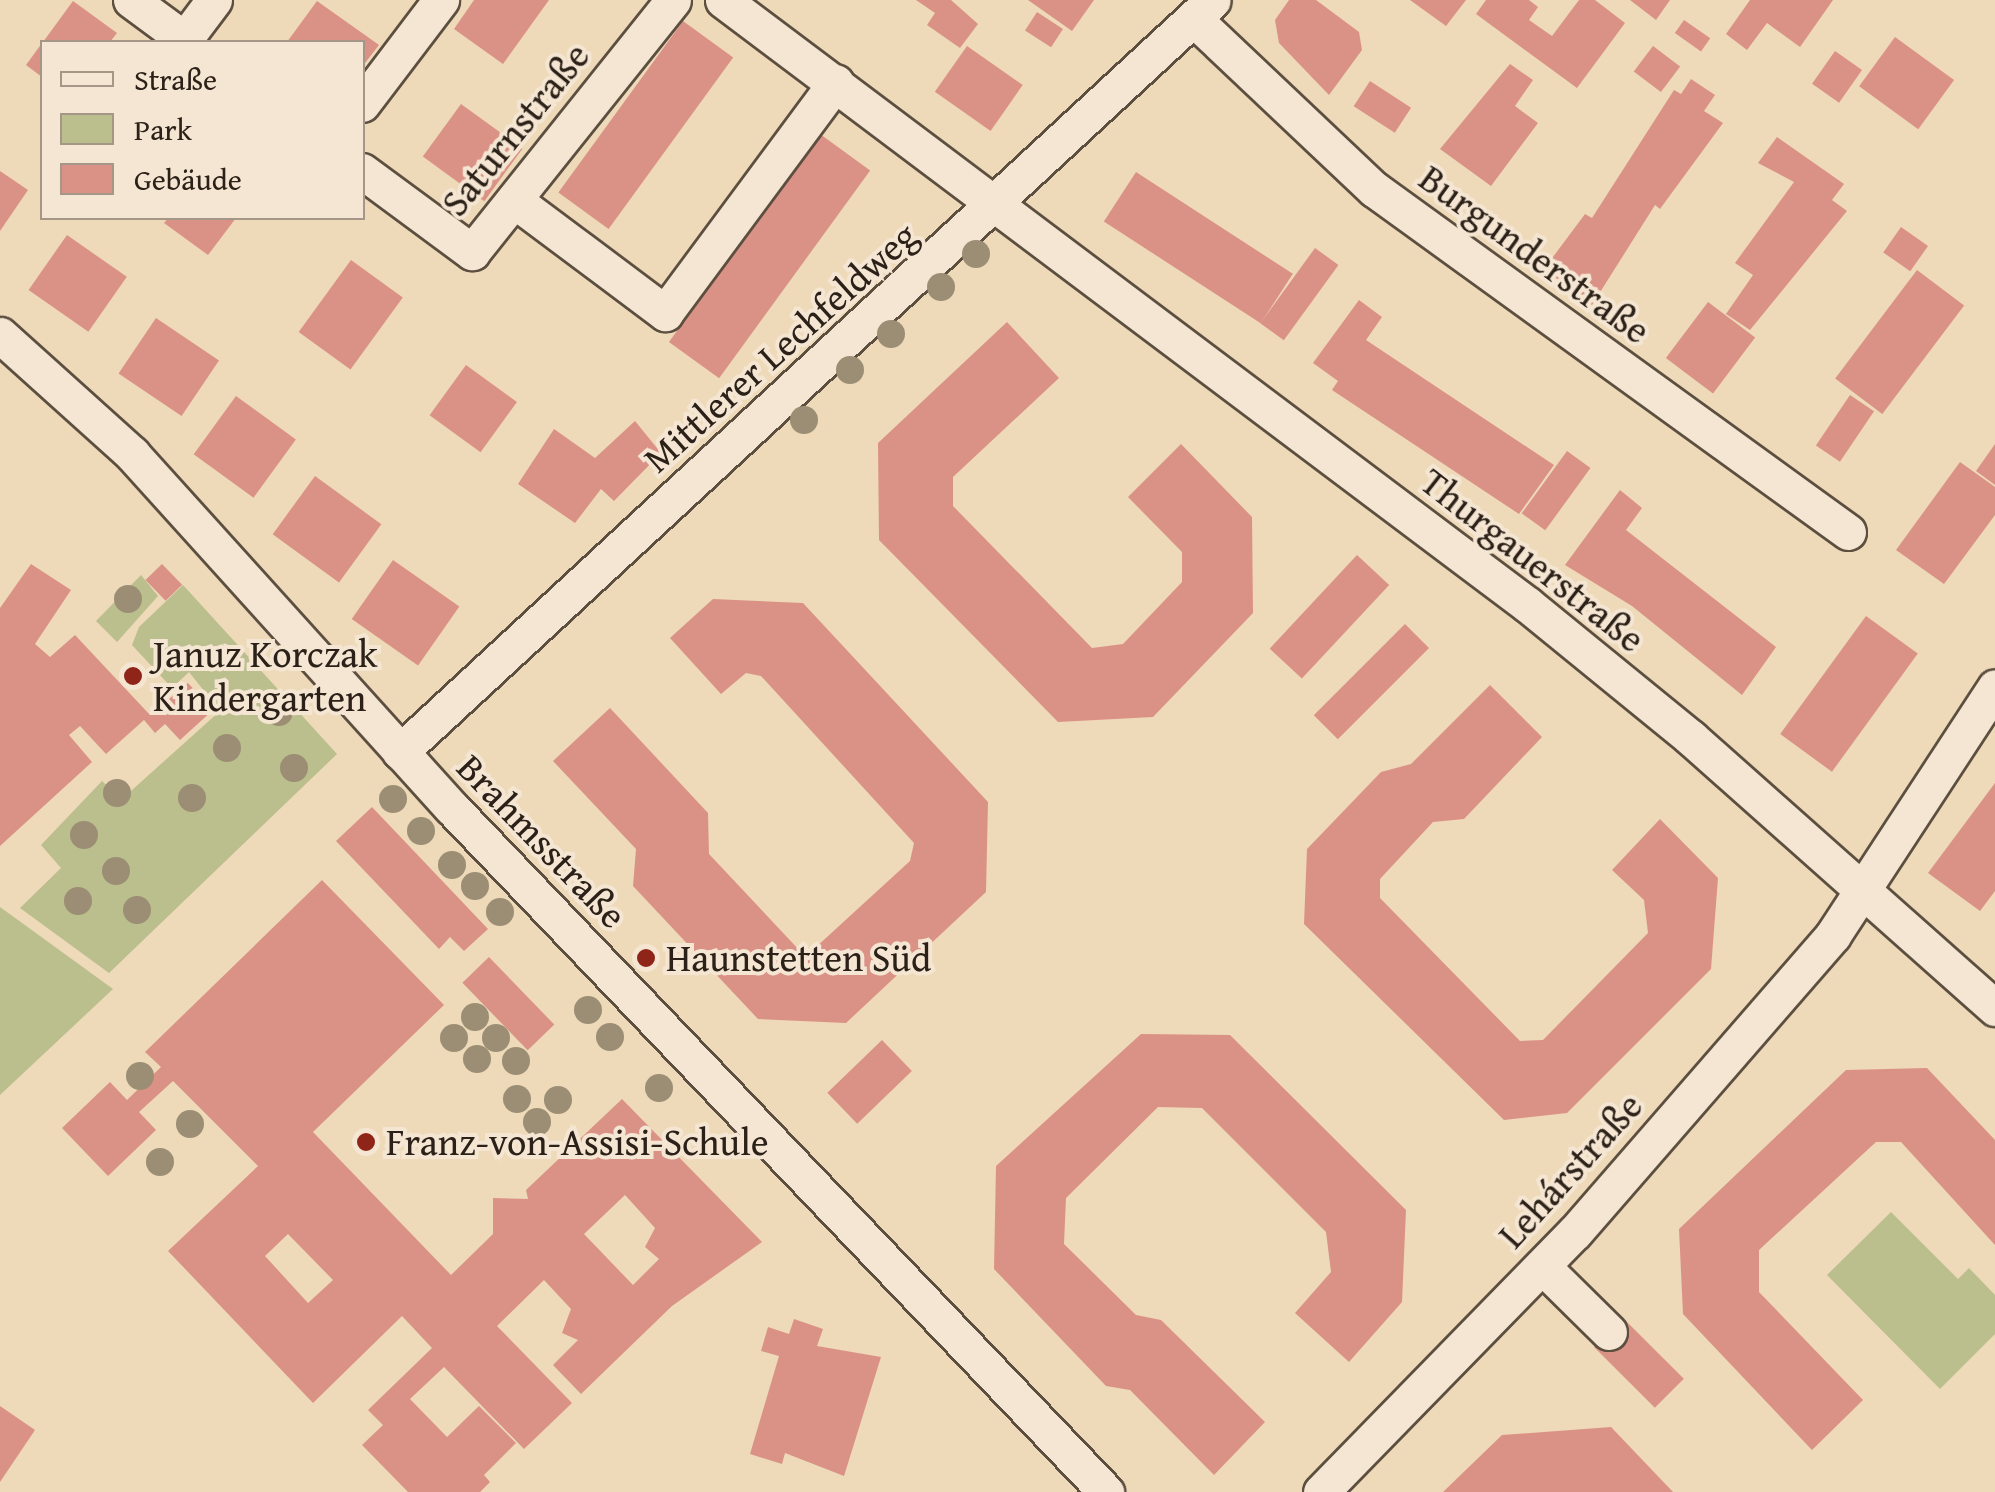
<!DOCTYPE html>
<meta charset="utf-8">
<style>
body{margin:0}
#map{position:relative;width:1995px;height:1492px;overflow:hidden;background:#eed9b9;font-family:"Gentium Book Plus",serif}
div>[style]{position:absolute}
.green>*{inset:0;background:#bbbe8d}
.building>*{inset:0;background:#db9286;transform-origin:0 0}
.roads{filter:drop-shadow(2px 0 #5c4f40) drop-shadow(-2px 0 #5c4f40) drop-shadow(0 2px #5c4f40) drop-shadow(0 -2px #5c4f40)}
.minor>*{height:35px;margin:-17.5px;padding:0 17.5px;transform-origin:17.5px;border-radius:17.5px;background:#f4e6d2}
.trees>*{width:28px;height:28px;margin:-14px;border-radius:50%;background:#9b8e74}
.dots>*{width:28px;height:28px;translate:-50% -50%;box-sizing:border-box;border:5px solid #f4e6d2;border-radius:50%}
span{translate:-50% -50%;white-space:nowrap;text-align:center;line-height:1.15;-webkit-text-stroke:8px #f4e6d2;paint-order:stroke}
.street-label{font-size:38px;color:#2c2118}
.poi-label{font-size:38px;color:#2c2118}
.left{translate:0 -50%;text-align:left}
.legend{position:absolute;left:40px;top:40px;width:325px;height:180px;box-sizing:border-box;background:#f4e6d2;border:2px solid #a49788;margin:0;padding:12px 18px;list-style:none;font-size:30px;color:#2c2118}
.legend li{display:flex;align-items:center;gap:20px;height:50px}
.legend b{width:50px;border:2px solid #a49788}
</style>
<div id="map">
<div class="green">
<div style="clip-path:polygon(141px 575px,158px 596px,117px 642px,96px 621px)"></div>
<div style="clip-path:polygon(183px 585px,337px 754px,109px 973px,20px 908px,61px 868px,41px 845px,102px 781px,122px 799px,220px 711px,189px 672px,172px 688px,132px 645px,139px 627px)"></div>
<div style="clip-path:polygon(0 907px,113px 989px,0 1095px)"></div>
<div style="clip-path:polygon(1891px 1212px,1958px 1279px,1969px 1268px,1995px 1295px,1995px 1334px,1940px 1389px,1827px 1275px)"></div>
</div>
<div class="building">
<div style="clip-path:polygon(474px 0,549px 0,503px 64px,454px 29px)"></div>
<div style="clip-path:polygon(916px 0,951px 0,978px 24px,960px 48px,927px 25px,935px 13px)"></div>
<div style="clip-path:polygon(1028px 0,1094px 0,1072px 31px)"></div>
<div style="clip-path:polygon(1289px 0,1316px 0,1359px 32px,1362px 50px,1329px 95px,1279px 43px,1275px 20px)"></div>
<div style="clip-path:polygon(1410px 0,1466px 0,1446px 26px)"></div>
<div style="clip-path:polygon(1486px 0,1529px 0,1538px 7px,1529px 20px,1552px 36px,1579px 0,1595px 0,1625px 23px,1577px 88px,1476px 14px)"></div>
<div style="clip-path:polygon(1630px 0,1670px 0,1656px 20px)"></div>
<div style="clip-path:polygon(1750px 0,1833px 0,1800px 47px,1767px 23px,1747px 50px,1726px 34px)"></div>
<div style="clip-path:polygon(73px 1px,117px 33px,110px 42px,43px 42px)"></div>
<div style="clip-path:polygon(317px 1px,379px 45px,362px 67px,362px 42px,287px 42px)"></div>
<div style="left:1037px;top:12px;width:31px;height:22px;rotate:33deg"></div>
<div style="left:1684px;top:20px;width:32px;height:16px;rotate:35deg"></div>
<div style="left:683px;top:21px;width:62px;height:212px;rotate:36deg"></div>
<div style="left:1895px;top:37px;width:73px;height:61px;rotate:36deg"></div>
<div style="clip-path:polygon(42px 43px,42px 77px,26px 65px)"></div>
<div style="left:967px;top:46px;width:68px;height:56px;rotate:35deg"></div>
<div style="left:1653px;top:46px;width:34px;height:32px;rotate:37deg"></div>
<div style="left:1835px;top:51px;width:33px;height:40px;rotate:35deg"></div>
<div style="clip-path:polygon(1510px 64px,1533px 80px,1515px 106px,1538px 123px,1491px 186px,1440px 149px)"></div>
<div style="clip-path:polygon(1691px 79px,1715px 95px,1704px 111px,1723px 123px,1660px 209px,1655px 205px,1592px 305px,1544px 269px,1585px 214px,1592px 218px,1674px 90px,1681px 94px)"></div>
<div style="left:1370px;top:81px;width:49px;height:30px;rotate:33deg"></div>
<div style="left:461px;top:104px;width:76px;height:65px;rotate:36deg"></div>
<div style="left:820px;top:134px;width:62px;height:257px;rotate:36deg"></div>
<div style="clip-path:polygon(1777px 137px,1844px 184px,1832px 200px,1847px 211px,1750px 330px,1726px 314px,1753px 275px,1735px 263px,1794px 182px,1758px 163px)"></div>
<div style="clip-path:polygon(0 171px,28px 190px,0 231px)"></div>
<div style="left:1136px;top:172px;width:187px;height:59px;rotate:33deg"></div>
<div style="clip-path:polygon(168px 218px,236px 218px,208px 255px,164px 223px)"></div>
<div style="left:1901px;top:227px;width:33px;height:31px;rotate:35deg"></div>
<div style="left:67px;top:235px;width:73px;height:67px;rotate:35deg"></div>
<div style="left:1315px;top:248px;width:29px;height:93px;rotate:36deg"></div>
<div style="left:351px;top:260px;width:64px;height:89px;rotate:36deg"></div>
<div style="left:1917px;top:270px;width:59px;height:136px;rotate:37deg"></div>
<div style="clip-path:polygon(1359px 300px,1382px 317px,1366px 340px,1554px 465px,1519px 514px,1332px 390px,1338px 381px,1313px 363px)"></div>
<div style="left:1708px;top:302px;width:59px;height:70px;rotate:37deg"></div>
<div style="left:156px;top:318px;width:76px;height:67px;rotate:34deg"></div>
<div style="clip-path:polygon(1007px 322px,1059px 378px,953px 477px,953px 506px,1092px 648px,1123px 644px,1182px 582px,1182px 552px,1128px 497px,1181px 444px,1252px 517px,1253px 613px,1153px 717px,1058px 722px,879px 540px,878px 443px)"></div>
<div style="left:466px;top:365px;width:63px;height:62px;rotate:36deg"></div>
<div style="left:1850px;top:395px;width:29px;height:61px;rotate:34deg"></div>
<div style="left:236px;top:396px;width:74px;height:72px;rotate:36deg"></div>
<div style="clip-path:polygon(635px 421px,661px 453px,614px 501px,601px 489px,575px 523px,518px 484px,554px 429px,595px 458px)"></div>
<div style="clip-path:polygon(1995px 444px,1995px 485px,1976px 471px)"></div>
<div style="left:1567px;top:451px;width:29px;height:77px;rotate:36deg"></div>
<div style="clip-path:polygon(1960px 462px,1995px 487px,1995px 515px,1944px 584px,1896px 550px)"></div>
<div style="left:315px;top:476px;width:82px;height:72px;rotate:36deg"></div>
<div style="clip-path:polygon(1620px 490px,1642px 508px,1626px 530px,1776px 647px,1742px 695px,1632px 606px,1565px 565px)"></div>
<div style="left:1357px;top:555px;width:44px;height:128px;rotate:43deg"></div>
<div style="left:393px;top:560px;width:81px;height:72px;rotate:35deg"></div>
<div style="clip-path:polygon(31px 564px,71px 590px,35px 644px,50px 657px,75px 635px,150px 715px,188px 683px,213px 710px,180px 740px,165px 724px,155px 733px,144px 720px,106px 754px,80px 726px,69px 735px,92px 762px,0 846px,0 608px)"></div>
<div style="left:162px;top:564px;width:29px;height:23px;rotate:46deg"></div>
<div style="clip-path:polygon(713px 599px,803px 603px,988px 802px,986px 892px,846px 1023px,758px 1019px,633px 886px,636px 849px,553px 761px,610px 708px,708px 813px,709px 854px,801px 952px,815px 948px,910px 861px,914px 843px,761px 676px,746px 673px,721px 694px,670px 638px)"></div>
<div style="left:1866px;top:616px;width:64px;height:146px;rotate:36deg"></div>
<div style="left:1405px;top:624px;width:34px;height:129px;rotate:45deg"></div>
<div style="clip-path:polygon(1490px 685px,1542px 737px,1464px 819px,1433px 822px,1380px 879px,1380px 898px,1520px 1041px,1543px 1040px,1648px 933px,1644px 900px,1612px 870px,1660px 819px,1718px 878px,1711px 969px,1567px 1113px,1504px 1120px,1304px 924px,1307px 849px,1381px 772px,1411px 764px)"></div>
<div style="clip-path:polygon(1995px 783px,1995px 891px,1980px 911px,1928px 873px)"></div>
<div style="clip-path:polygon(372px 807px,488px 929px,464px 951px,450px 937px,439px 949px,336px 841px)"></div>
<div style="clip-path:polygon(evenodd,322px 880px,444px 1005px,313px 1132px,451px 1275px,493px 1234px,493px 1198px,528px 1199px,526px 1190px,622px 1099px,762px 1242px,672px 1306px,581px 1394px,553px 1365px,578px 1340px,562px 1333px,571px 1309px,544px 1280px,497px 1326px,572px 1403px,524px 1449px,444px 1367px,410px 1399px,447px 1437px,479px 1406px,516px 1443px,484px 1475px,490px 1482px,480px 1492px,408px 1492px,362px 1445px,383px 1425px,368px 1410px,432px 1348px,402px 1316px,313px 1403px,168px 1251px,258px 1166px,173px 1081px,139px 1112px,156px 1130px,108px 1176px,62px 1128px,110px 1082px,127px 1100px,161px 1067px,145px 1052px,322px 880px,625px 1195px,655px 1228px,645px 1247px,659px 1259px,633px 1285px,584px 1234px,625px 1195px,322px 880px,288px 1234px,333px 1280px,308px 1303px,265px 1256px,288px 1234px)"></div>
<div style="left:489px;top:957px;width:94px;height:37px;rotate:46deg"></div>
<div style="clip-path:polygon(1141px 1034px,1230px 1035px,1406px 1210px,1402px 1302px,1349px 1362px,1295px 1313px,1331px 1272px,1326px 1232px,1202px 1108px,1158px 1107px,1066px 1198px,1064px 1244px,1136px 1315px,1161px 1320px,1265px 1422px,1214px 1475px,1130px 1390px,1106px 1386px,994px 1269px,996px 1166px)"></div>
<div style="left:882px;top:1040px;width:43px;height:76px;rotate:46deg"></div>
<div style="clip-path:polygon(1927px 1068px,1995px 1140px,1995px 1245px,1901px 1142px,1876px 1142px,1759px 1250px,1759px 1292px,1863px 1400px,1812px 1450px,1683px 1314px,1679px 1229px,1846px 1070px)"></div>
<div style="left:1623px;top:1318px;width:86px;height:41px;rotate:45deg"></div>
<div style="clip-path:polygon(794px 1319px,823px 1329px,817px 1346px,881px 1357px,844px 1476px,785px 1453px,782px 1464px,750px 1454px,779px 1356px,761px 1351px,768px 1327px,789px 1334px)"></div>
<div style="clip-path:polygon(0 1406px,35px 1430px,0 1482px)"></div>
<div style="clip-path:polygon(1611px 1427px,1673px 1492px,1443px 1492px,1502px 1435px)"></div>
</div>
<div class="roads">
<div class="minor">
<div style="left:131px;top:0;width:71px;rotate:36.4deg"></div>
<div style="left:723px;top:0;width:1007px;rotate:36.93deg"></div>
<div style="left:1528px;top:605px;width:210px;rotate:39.2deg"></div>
<div style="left:1691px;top:738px;width:407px;rotate:41.6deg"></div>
<div style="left:1194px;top:19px;width:248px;rotate:43.4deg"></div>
<div style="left:1374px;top:189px;width:585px;rotate:35.89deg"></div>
<div style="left:184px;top:40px;width:50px;rotate:-53.1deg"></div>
<div style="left:362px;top:104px;width:131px;rotate:-52.8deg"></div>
<div style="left:362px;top:171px;width:137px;rotate:36.4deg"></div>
<div style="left:472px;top:252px;width:322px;rotate:-51.4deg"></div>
<div style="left:514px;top:200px;width:189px;rotate:36.8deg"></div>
<div style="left:665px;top:313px;width:287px;rotate:-53.5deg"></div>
<div style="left:0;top:335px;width:178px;rotate:42deg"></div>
<div style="left:132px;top:454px;width:476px;rotate:47.9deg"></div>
<div style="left:451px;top:807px;width:948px;rotate:46.28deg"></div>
<div style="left:400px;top:752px;width:1107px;rotate:-42.77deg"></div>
<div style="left:1542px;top:1266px;width:94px;rotate:44.6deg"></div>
<div style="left:1321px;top:1492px;width:363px;rotate:-45.7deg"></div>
<div style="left:1575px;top:1232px;width:393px;rotate:-49deg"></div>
<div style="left:1833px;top:935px;width:296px;rotate:-56.8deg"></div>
</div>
</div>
<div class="trees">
<div style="left:976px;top:254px"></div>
<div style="left:941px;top:287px"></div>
<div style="left:891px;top:334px"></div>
<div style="left:850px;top:370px"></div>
<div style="left:804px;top:420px"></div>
<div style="left:128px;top:599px"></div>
<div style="left:279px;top:712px"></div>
<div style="left:227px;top:748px"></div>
<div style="left:294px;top:768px"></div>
<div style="left:117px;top:793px"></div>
<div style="left:192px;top:798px"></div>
<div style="left:393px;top:799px"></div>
<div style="left:421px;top:831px"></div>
<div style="left:84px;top:835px"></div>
<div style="left:452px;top:865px"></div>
<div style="left:116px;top:871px"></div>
<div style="left:475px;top:886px"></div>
<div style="left:78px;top:901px"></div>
<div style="left:137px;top:910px"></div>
<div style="left:500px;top:912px"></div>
<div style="left:588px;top:1010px"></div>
<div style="left:475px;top:1017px"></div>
<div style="left:610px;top:1037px"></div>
<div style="left:454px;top:1038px"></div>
<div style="left:496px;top:1038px"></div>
<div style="left:477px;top:1059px"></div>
<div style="left:516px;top:1061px"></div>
<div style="left:140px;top:1076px"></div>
<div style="left:659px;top:1088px"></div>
<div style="left:517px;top:1099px"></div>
<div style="left:558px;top:1100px"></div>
<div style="left:537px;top:1122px"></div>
<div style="left:190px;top:1124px"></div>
<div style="left:160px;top:1162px"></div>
</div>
<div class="dots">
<div style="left:133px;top:676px;background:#8f2418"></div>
<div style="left:646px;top:958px;background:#8f2418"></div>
<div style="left:366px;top:1142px;background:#8f2418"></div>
</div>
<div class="street-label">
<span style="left:515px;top:129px;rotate:-51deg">Saturnstraße</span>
<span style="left:1535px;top:254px;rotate:36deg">Burgunderstraße</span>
<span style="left:780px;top:347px;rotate:-42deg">Mittlerer Lechfeldweg</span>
<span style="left:1533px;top:560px;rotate:38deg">Thurgauerstraße</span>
<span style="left:542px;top:841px;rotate:46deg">Brahmsstraße</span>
<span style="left:1570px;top:1170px;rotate:-48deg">Lehárstraße</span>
</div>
<div class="poi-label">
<span class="left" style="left:153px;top:676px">Januz Korczak<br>Kindergarten</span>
<span class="left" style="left:666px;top:958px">Haunstetten Süd</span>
<span class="left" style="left:386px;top:1142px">Franz-von-Assisi-Schule</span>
</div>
<ul class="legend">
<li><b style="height:12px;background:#f4e6d2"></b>Straße</li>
<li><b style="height:28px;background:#bbbe8d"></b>Park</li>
<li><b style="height:28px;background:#db9286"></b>Gebäude</li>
</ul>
</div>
